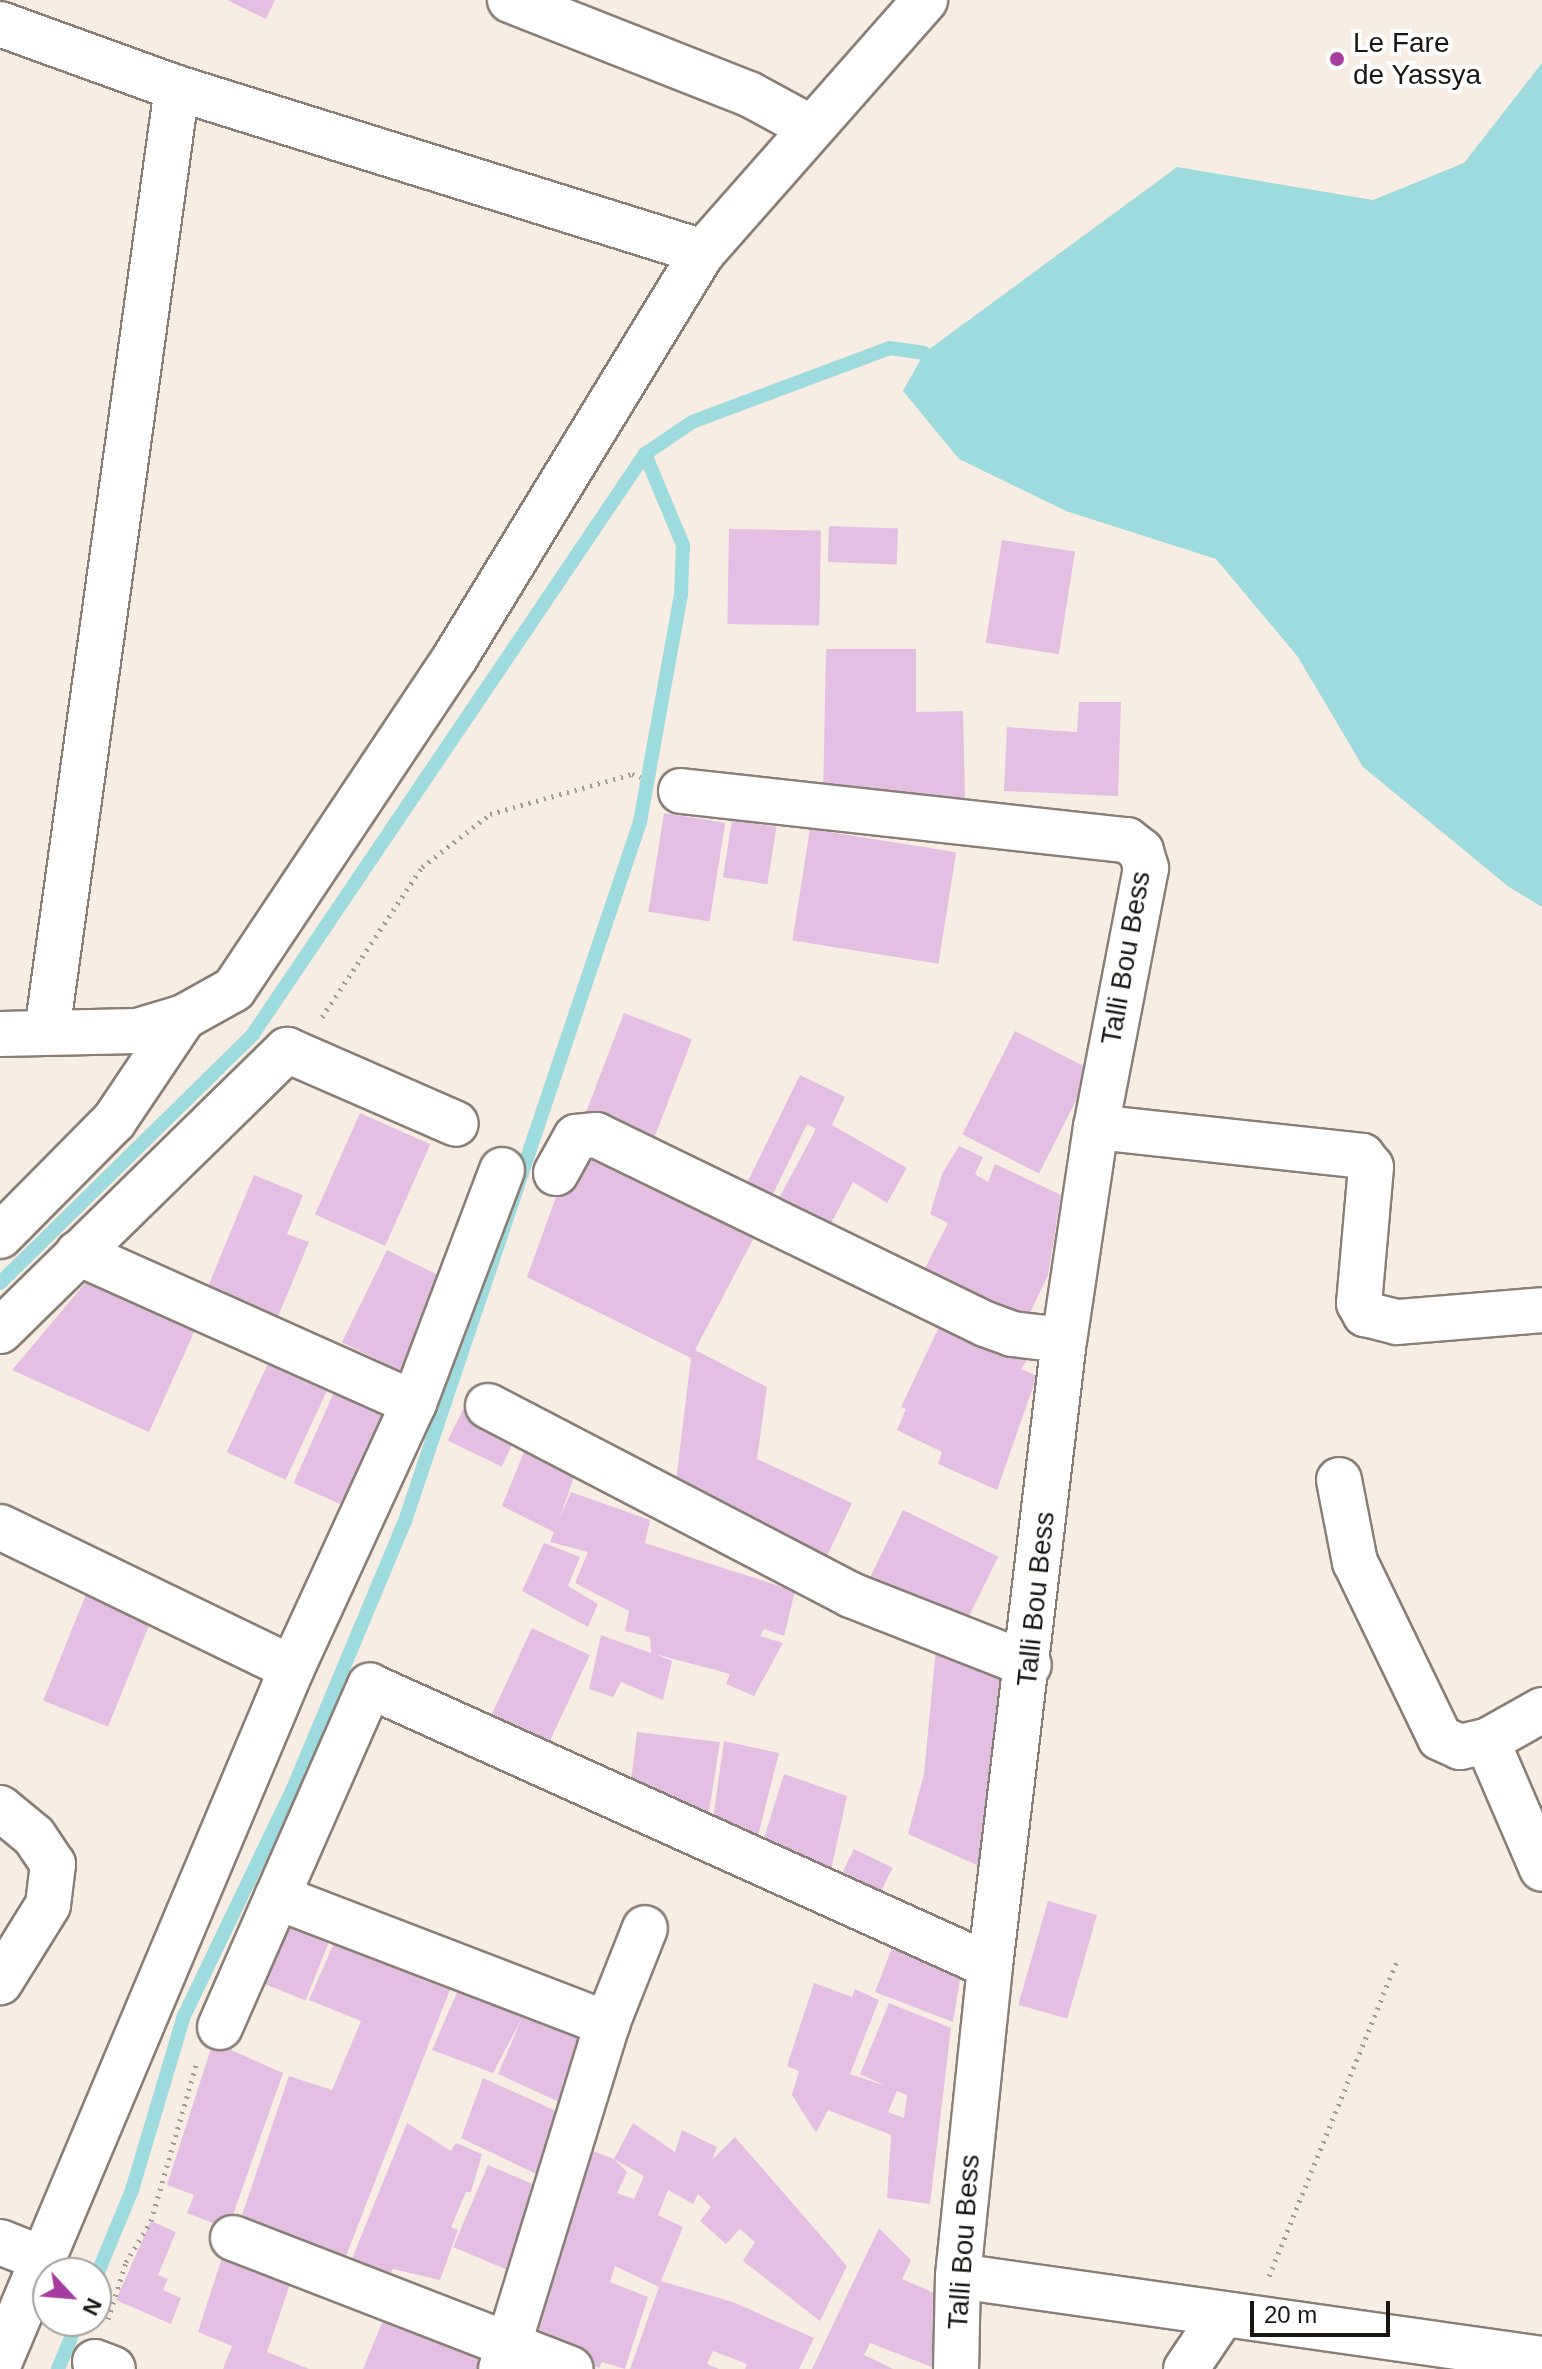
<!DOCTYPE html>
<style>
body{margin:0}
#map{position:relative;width:1542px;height:2369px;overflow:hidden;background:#f8ede3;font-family:Helvetica,sans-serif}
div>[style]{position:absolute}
.water>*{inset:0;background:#9ddbdf}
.stream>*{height:14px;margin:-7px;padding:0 7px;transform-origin:7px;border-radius:7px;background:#9ddbdf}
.building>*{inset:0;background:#e4bfe4;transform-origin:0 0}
.path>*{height:5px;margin-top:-2.5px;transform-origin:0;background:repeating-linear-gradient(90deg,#a39b93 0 2px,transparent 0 8px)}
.roads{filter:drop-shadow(2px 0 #897f76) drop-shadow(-2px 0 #897f76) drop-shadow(0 2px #897f76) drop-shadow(0 -2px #897f76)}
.minor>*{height:44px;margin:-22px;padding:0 22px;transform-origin:22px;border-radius:22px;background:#fff}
.dots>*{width:22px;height:22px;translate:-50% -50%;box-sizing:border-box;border:4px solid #fff;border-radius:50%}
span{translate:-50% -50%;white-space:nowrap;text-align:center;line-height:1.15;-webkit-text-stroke:8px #fff;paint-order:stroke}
.poi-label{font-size:28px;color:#1a1612}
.left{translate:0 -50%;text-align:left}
.street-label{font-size:28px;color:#1a1612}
.north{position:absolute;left:32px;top:2257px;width:80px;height:80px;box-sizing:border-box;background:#fff;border:2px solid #a3a2a0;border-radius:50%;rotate:116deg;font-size:22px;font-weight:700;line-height:32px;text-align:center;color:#1a1612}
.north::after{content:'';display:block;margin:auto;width:28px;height:36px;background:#a63ea1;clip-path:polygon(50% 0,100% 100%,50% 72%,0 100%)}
.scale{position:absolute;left:1250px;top:2301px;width:140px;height:36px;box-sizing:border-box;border:4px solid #1a1612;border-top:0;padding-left:10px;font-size:24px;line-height:28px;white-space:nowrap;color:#1a1612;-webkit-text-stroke:6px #fff;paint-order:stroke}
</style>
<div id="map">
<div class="water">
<div style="clip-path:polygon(1542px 63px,1542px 907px,1509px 887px,1363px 767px,1298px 657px,1216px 559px,1066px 511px,959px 459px,903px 391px,924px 353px,1177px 167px,1373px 200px,1464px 163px)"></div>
</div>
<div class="stream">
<div style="left:0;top:1283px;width:355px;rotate:-44.5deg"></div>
<div style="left:253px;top:1034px;width:700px;rotate:-55.95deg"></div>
<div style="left:645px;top:454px;width:57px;rotate:-34.2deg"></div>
<div style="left:692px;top:422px;width:211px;rotate:-20.5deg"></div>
<div style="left:890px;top:348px;width:34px;rotate:8deg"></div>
<div style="left:96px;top:2277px;width:94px;rotate:-67.5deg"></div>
<div style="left:132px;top:2190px;width:182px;rotate:-73.4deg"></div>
<div style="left:184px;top:2016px;width:250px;rotate:-64.4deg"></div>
<div style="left:292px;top:1791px;width:293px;rotate:-67.3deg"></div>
<div style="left:405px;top:1521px;width:737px;rotate:-71.42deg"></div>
<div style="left:640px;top:822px;width:232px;rotate:-79.8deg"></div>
<div style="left:681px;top:594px;width:49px;rotate:-87.7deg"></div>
<div style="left:683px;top:545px;width:99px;rotate:-112.7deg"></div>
<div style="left:58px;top:2369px;width:52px;rotate:-67.4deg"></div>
</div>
<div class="building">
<div style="clip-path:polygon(227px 0,275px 0,266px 19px)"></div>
<div style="left:829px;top:526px;width:69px;height:36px;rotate:2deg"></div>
<div style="left:729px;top:529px;width:92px;height:95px;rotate:1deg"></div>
<div style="left:1002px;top:540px;width:74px;height:104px;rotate:9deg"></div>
<div style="clip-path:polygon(826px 649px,916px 649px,916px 712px,963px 711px,965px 798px,823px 801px)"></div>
<div style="clip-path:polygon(1079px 702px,1121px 702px,1118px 796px,1004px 791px,1007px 727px,1077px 732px)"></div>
<div style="left:664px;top:813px;width:62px;height:100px;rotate:9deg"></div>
<div style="left:732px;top:820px;width:45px;height:58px;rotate:9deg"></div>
<div style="left:810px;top:829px;width:148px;height:113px;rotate:9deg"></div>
<div style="left:624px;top:1013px;width:73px;height:106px;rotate:21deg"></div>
<div style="left:1015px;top:1031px;width:86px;height:116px;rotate:27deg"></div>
<div style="clip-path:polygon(800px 1075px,845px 1097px,832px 1125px,907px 1168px,887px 1203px,853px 1182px,828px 1229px,777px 1202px,816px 1129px,807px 1124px,771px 1198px,746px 1185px)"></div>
<div style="left:360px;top:1113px;width:77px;height:111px;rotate:24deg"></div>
<div style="clip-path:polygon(577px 1139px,759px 1228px,695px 1350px,767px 1387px,757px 1459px,852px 1503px,820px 1571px,675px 1489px,691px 1358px,527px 1277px)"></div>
<div style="clip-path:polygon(959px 1146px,983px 1157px,975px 1174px,988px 1182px,995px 1164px,1061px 1195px,1048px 1275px,1022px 1330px,919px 1280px,948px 1223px,930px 1214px,942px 1174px)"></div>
<div style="clip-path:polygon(254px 1175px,303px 1195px,287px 1234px,309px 1242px,277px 1319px,207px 1289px)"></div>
<div style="left:387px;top:1250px;width:75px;height:103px;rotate:26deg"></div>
<div style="clip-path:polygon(87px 1281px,196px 1328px,149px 1432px,12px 1370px)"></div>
<div style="clip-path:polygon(949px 1306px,1033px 1352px,1021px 1369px,1037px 1376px,997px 1490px,938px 1464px,942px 1452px,897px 1430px,906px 1409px,901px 1407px)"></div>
<div style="left:271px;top:1357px;width:65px;height:105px;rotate:25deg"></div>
<div style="left:339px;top:1381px;width:70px;height:112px;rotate:24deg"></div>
<div style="left:463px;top:1409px;width:60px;height:35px;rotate:26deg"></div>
<div style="clip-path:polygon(528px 1442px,578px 1465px,559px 1520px,571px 1492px,650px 1520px,645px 1543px,795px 1591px,784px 1636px,764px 1629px,760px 1636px,783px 1643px,754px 1696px,726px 1684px,730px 1674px,655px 1654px,672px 1661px,663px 1700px,621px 1682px,613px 1697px,589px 1689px,601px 1635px,651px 1653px,650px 1637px,625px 1631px,629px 1611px,575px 1583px,588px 1552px,550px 1542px,554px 1532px,502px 1506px)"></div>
<div style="left:903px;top:1510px;width:106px;height:81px;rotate:26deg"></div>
<div style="clip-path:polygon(544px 1543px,580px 1557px,568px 1586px,598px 1604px,588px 1627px,522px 1591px)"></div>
<div style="left:87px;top:1592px;width:70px;height:117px;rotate:22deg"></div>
<div style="left:532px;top:1628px;width:64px;height:113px;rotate:25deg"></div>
<div style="clip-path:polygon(937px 1638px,1003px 1665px,979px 1866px,908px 1834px,924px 1774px)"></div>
<div style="clip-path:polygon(637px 1732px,720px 1742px,706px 1830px,629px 1797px)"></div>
<div style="clip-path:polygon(724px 1741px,779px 1753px,756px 1844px,712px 1826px)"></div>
<div style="clip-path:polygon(784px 1774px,847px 1796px,828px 1884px,759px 1854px)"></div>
<div style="left:854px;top:1849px;width:43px;height:51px;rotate:26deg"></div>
<div style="left:1048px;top:1901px;width:51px;height:108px;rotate:16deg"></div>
<div style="left:286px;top:1915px;width:50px;height:72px;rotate:22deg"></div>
<div style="clip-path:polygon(898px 1932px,963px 1962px,953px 2022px,875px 1992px)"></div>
<div style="clip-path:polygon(338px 1934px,453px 1982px,344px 2261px,239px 2224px,289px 2076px,332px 2090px,361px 2021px,309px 2000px)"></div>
<div style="clip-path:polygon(461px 1983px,594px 2038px,572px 2108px,498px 2074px,522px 2018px,493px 2073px,432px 2050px)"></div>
<div style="clip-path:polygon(evenodd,814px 1983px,852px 1997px,855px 1989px,879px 2000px,850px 2074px,886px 2086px,860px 2074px,889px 2003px,951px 2028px,930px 2204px,887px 2198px,891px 2135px,828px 2110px,816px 2133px,792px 2095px,799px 2071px,787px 2066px,814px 1983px,897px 2091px,907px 2095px,904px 2118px,888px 2112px,897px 2091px)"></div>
<div style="clip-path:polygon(213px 2042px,283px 2073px,228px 2229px,187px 2213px,194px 2195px,167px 2185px)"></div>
<div style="clip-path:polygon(483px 2078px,576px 2120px,555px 2183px,461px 2138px)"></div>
<div style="clip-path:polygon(407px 2123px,451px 2151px,456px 2143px,482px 2154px,471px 2192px,466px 2192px,451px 2227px,458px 2230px,440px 2280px,393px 2269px,385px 2283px,349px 2266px)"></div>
<div style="clip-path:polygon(633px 2123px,675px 2152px,682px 2130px,717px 2147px,712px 2160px,735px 2137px,847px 2266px,820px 2321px,743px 2261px,755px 2242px,740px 2229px,726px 2244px,700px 2221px,711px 2207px,698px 2194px,693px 2204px,668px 2190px,658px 2215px,683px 2227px,661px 2281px,733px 2302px,814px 2338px,799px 2369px,745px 2369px,747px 2364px,713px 2351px,707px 2364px,719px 2369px,630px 2369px,659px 2287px,615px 2266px,610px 2282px,648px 2297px,625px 2369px,602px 2362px,599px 2368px,533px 2338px,531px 2322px,593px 2151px,614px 2159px,627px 2172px,617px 2193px,634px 2199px,644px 2176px,614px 2159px)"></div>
<div style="left:488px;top:2165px;width:69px;height:89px;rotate:23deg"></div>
<div style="clip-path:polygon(151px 2221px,176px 2232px,158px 2275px,168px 2279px,163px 2290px,181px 2298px,171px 2324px,116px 2300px)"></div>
<div style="clip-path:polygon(879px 2228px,911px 2260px,902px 2279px,941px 2296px,937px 2369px,870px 2343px,864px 2355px,893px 2369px,812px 2369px)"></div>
<div style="clip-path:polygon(226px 2245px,294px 2272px,267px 2352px,309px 2369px,223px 2369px,232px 2346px,198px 2332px)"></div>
<div style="clip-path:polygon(389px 2306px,501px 2357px,497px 2369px,363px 2369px)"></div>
</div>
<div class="path">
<div style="left:322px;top:1017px;width:180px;rotate:-56.3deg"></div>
<div style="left:422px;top:867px;width:86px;rotate:-37.9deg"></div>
<div style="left:490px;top:814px;width:148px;rotate:-15.7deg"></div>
<div style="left:632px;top:774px;width:9px;rotate:21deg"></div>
<div style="left:1269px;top:2276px;width:342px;rotate:-67.9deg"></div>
<div style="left:108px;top:2319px;width:60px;rotate:-72.5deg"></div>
<div style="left:126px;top:2262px;width:48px;rotate:-58.6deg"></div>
<div style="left:151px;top:2221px;width:162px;rotate:-73.9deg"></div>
</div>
<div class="roads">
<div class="minor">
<div style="left:510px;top:0;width:257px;rotate:21.5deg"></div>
<div style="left:749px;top:94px;width:67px;rotate:28.5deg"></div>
<div style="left:0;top:24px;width:188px;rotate:19.9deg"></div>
<div style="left:177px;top:88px;width:551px;rotate:17.32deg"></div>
<div style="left:681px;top:791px;width:449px;rotate:6.3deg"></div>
<div style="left:1127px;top:840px;width:18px;rotate:38deg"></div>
<div style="left:1141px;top:851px;width:18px;rotate:74deg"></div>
<div style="left:1146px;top:868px;width:264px;rotate:100.9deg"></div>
<div style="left:1096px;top:1127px;width:215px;rotate:98.5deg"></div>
<div style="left:1064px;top:1340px;width:630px;rotate:96.74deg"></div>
<div style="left:990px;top:1966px;width:312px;rotate:95.9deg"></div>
<div style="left:958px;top:2276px;width:93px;rotate:91.2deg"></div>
<div style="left:47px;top:1032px;width:953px;rotate:-82.16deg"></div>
<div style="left:0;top:1034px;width:137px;rotate:-1.3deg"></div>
<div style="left:137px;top:1031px;width:49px;rotate:-16.6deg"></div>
<div style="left:184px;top:1017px;width:57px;rotate:-29.2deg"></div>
<div style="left:234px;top:989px;width:400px;rotate:-56.3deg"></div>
<div style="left:456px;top:656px;width:474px;rotate:-58.6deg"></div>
<div style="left:703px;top:252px;width:336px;rotate:-48.6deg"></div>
<div style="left:1096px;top:1127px;width:268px;rotate:6.2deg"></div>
<div style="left:1362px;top:1156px;width:14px;rotate:51deg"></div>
<div style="left:1371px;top:1167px;width:137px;rotate:95deg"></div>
<div style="left:1359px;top:1303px;width:13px;rotate:61deg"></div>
<div style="left:1365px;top:1314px;width:33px;rotate:14deg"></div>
<div style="left:1397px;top:1322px;width:145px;rotate:-4.7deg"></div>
<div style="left:556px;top:1173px;width:41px;rotate:-60.9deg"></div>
<div style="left:576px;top:1137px;width:20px;rotate:-6deg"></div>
<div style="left:596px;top:1135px;width:432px;rotate:25.9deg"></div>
<div style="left:985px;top:1324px;width:29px;rotate:20deg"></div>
<div style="left:1012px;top:1334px;width:52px;rotate:6.6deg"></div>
<div style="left:0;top:1236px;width:162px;rotate:-45.3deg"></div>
<div style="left:114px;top:1121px;width:125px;rotate:-56.1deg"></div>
<div style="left:78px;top:1253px;width:368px;rotate:24.1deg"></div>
<div style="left:0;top:1331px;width:402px;rotate:-44.4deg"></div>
<div style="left:287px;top:1050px;width:184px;rotate:23.6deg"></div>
<div style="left:488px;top:1406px;width:409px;rotate:27.5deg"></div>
<div style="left:851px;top:1595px;width:191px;rotate:21.5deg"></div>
<div style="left:1339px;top:1480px;width:84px;rotate:79deg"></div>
<div style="left:1355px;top:1562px;width:195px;rotate:64.2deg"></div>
<div style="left:1440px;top:1738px;width:22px;rotate:24deg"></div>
<div style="left:1460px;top:1747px;width:28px;rotate:-13deg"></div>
<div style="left:1487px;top:1741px;width:63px;rotate:-29.4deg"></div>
<div style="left:0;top:1527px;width:324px;rotate:25.8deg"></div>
<div style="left:1487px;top:1741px;width:139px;rotate:66.7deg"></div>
<div style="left:0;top:1808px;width:44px;rotate:39.5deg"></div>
<div style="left:34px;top:1836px;width:34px;rotate:56deg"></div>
<div style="left:53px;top:1864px;width:41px;rotate:97deg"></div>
<div style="left:48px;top:1905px;width:91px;rotate:121.9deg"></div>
<div style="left:277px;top:1897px;width:354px;rotate:21deg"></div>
<div style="left:220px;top:2027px;width:373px;rotate:-66.3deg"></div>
<div style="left:370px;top:1686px;width:680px;rotate:24.3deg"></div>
<div style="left:233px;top:2238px;width:362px;rotate:21.2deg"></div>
<div style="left:0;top:2242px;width:46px;rotate:21.6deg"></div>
<div style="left:958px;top:2276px;width:590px;rotate:8.09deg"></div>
<div style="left:0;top:2361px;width:752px;rotate:-67.15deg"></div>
<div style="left:292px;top:1668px;width:292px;rotate:-65.3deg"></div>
<div style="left:414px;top:1403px;width:249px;rotate:-69.3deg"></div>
<div style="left:95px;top:2362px;width:19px;rotate:21deg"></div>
<div style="left:501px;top:2369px;width:361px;rotate:-72.9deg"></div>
<div style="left:607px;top:2024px;width:103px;rotate:-68.4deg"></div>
<div style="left:1186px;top:2369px;width:66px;rotate:-56.1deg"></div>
</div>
</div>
<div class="dots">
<div style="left:1337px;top:59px;background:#a63ea1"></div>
</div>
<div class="poi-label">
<span class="left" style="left:1353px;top:59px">Le Fare<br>de Yassya</span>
</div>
<div class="street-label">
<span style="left:1126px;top:958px;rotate:-80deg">Talli Bou Bess</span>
<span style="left:1036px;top:1599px;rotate:-84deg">Talli Bou Bess</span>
<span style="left:964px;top:2242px;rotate:-86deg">Talli Bou Bess</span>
</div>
<div class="north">N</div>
<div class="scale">20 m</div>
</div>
